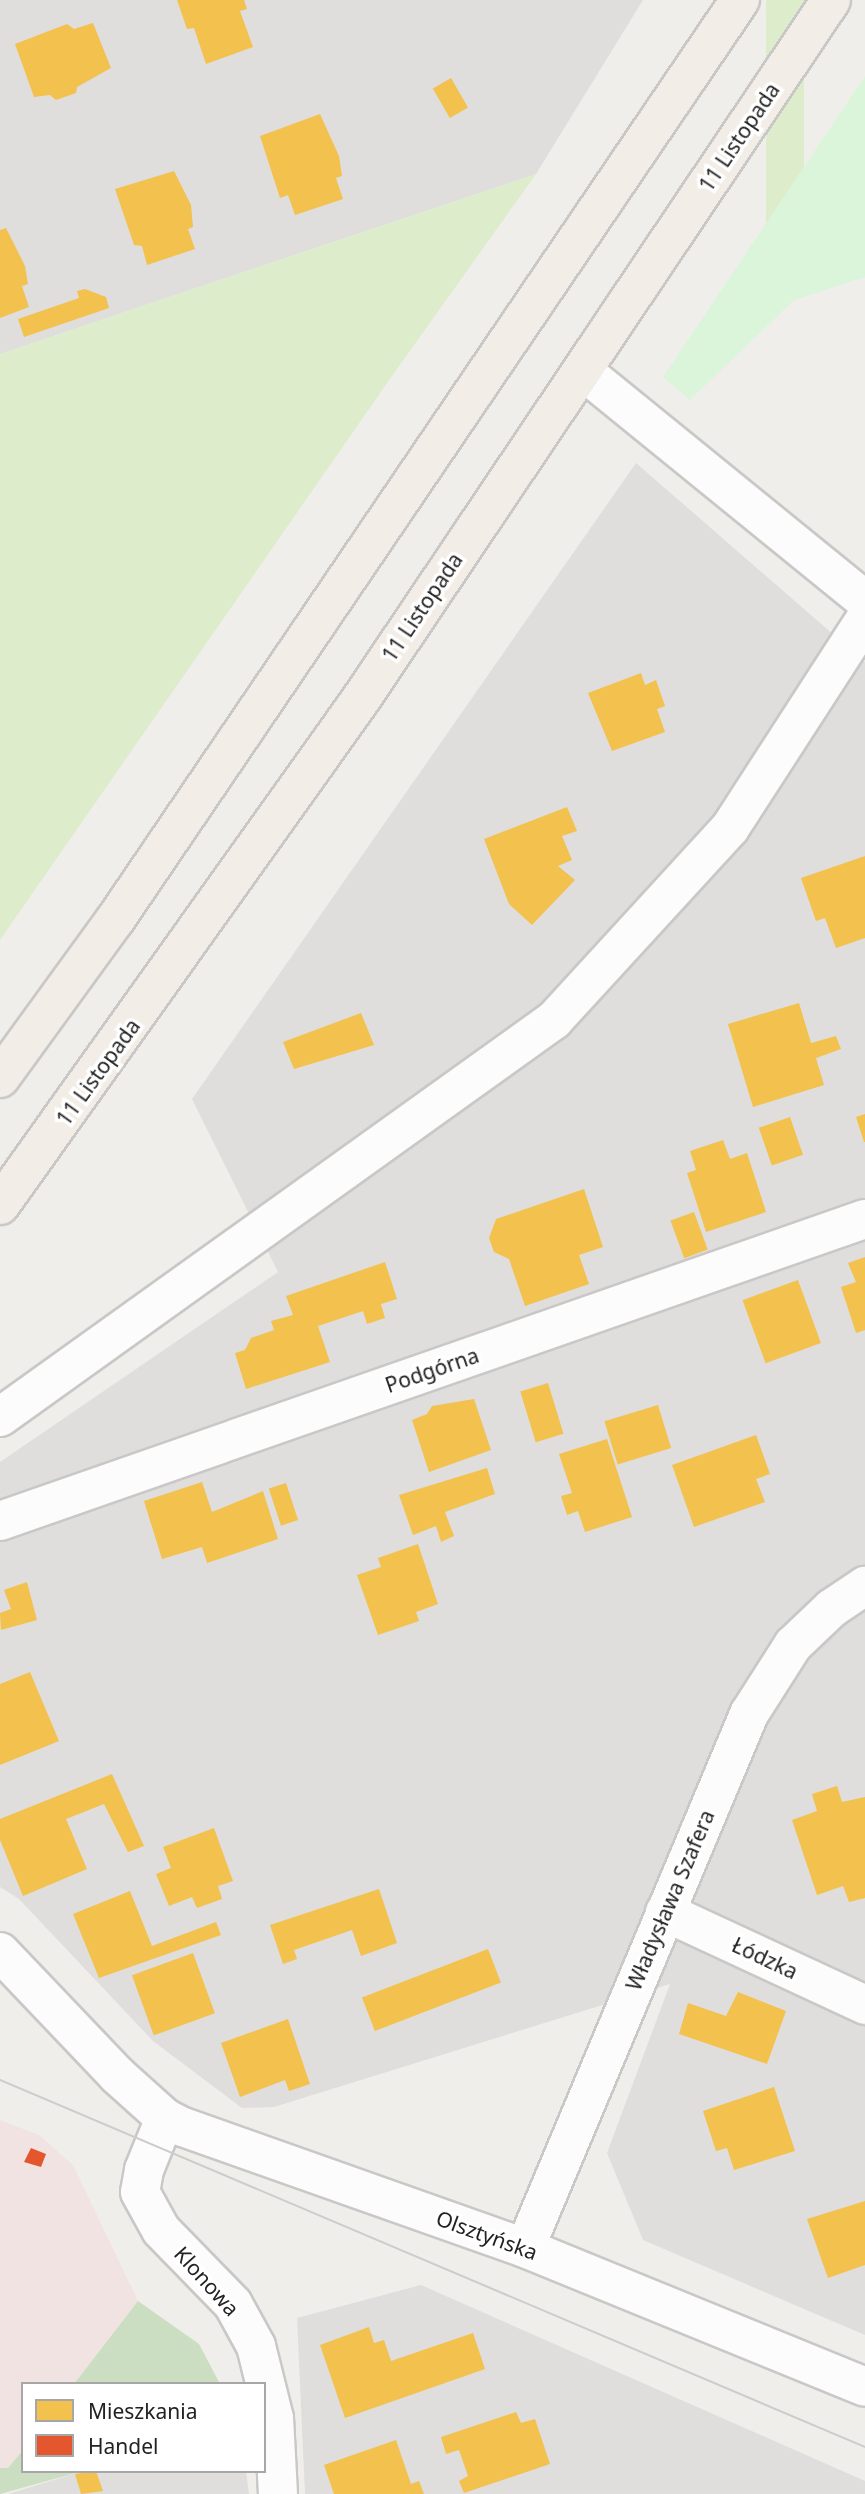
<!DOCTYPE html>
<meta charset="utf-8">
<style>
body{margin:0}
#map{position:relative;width:865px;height:2494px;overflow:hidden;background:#f0eeeb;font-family:"Noto Sans",sans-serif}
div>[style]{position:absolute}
.residential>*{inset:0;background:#dfdedc}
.commercial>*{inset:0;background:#f1e3e1}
.grass>*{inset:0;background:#ddeccb;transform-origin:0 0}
.forest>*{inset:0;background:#cbdec1}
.park>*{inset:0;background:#daf5da}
.homes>*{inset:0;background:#f2c14e;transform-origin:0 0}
.shops>*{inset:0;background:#e4572e}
.roads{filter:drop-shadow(2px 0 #c9c8c7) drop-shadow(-2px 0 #c9c8c7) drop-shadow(0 2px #c9c8c7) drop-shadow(0 -2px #c9c8c7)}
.minor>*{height:38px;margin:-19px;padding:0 19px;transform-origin:19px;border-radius:19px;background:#fdfcfc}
.major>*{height:38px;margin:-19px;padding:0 19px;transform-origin:19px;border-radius:19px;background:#f3ede7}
.tram>*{height:2px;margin:-1px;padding:0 1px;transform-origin:1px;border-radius:1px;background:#ccc}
span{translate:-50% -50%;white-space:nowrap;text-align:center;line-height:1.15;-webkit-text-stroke:7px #fff;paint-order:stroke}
.street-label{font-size:21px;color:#222}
.legend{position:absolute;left:21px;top:2382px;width:245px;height:91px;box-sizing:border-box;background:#fff;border:2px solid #a7a7a7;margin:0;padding:9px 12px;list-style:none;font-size:21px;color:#222}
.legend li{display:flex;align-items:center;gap:14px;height:35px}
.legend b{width:35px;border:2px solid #a7a7a7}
</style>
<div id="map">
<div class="residential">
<div style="clip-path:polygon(0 0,643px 0,536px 174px,0 354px)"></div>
<div style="clip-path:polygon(636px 463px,865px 662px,865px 2335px,643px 2240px,607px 2153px,670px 1984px,274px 2107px,242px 2108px,153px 2041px,19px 1899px,0 1887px,0 1462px,278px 1272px,192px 1099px)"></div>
<div style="clip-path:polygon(421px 2285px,865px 2481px,865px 2494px,305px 2494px,297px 2318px)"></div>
<div style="clip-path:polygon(83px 2471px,246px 2471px,249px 2494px,8px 2494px)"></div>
</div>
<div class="commercial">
<div style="clip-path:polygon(0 2120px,39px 2135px,73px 2165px,138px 2301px,74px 2384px,23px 2384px,23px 2450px,8px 2468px,0 2468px)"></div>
</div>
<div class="grass">
<div style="left:766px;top:0;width:38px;height:292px"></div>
<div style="clip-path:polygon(536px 174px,392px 376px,0 940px,0 354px)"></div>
</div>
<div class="forest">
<div style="clip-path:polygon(138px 2301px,199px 2344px,220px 2384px,74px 2384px)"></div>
<div style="clip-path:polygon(23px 2450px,23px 2471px,83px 2471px,0 2494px,0 2468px,8px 2468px)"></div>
</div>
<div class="park">
<div style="clip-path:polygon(865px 76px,865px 277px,794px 300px,690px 400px,663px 377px)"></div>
</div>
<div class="homes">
<div style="clip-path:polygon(177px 0,244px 0,247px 9px,240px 11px,253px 47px,206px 64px,194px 28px,187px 29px)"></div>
<div style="clip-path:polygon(93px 23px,111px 68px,77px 87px,76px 93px,56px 100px,50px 95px,34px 97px,15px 44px,67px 24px,74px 29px)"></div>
<div style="left:451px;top:78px;width:34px;height:21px;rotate:60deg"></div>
<div style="clip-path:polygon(320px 114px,339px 156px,342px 176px,336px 178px,343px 199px,295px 215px,288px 195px,280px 198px,260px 136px)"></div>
<div style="clip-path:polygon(174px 171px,191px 205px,193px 227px,188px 229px,195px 249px,147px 265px,142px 246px,134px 245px,115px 189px)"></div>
<div style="clip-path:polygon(6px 228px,25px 266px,28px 284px,22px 286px,29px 307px,0 318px,0 230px)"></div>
<div style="clip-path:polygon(85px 289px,106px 297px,109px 308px,24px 337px,18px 319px,79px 298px,77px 291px)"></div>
<div style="clip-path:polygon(641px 673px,645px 685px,656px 680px,665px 706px,657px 709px,665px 732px,612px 751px,588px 693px)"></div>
<div style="clip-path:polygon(567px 807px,577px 831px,562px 836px,572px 860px,558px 866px,575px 880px,532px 925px,509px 904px,484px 839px)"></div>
<div style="clip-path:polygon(865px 856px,865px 938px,836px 948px,825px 918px,816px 921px,801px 878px)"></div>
<div style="clip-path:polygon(799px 1003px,811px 1043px,836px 1036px,841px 1049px,816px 1058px,824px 1085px,753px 1107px,728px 1024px)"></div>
<div style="clip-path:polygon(361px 1013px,374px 1045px,294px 1069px,283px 1042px)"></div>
<div style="clip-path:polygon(865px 1114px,865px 1142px,864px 1142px,856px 1117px)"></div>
<div style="left:790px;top:1117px;width:40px;height:33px;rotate:71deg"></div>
<div style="clip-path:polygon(723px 1140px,730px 1159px,747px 1153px,766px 1212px,706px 1232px,687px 1173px,696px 1170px,690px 1151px)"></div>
<div style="clip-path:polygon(584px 1189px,603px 1247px,579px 1255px,589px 1284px,525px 1306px,509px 1259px,494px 1252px,489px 1238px,496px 1219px)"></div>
<div style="left:694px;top:1212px;width:40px;height:25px;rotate:70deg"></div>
<div style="clip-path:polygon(865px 1257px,865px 1330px,856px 1333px,841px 1287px,856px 1282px,848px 1263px)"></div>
<div style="clip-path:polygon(385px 1262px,397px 1299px,381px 1304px,385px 1318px,367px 1324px,363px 1311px,318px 1326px,330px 1362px,246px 1389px,235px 1353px,245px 1350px,251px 1338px,274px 1330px,271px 1321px,293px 1315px,286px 1296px)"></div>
<div style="left:798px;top:1280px;width:67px;height:59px;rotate:70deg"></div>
<div style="left:548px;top:1383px;width:53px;height:29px;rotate:73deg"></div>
<div style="clip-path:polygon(474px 1399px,491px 1450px,429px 1472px,412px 1420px,427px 1414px,432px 1406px)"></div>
<div style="left:658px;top:1405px;width:45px;height:56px;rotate:73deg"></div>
<div style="clip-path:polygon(756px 1435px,770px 1474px,756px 1479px,765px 1502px,694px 1527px,672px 1465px)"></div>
<div style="clip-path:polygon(607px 1439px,632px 1517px,585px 1532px,578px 1511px,567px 1515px,561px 1496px,572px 1493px,559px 1454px)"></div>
<div style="clip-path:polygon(487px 1468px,495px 1494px,445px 1512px,454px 1536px,441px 1542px,436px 1526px,413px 1535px,399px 1495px)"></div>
<div style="clip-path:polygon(202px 1482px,212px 1512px,263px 1491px,278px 1539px,207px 1563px,202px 1547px,162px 1559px,144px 1501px)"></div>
<div style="left:286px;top:1483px;width:39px;height:18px;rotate:72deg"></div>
<div style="clip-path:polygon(418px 1544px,438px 1604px,416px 1612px,419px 1621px,378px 1635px,357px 1575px,381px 1567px,378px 1558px)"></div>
<div style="clip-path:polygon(27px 1582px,37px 1620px,1px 1630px,0 1613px,11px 1609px,4px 1590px)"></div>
<div style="clip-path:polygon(30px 1672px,59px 1741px,0 1765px,0 1684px)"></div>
<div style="clip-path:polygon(112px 1774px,144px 1846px,128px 1852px,104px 1804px,66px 1819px,87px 1869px,23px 1896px,0 1840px,0 1819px)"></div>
<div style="clip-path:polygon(837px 1786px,842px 1802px,865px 1797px,865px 1898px,849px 1902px,843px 1886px,817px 1895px,792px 1820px,817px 1811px,812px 1794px)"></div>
<div style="clip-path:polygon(214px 1828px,233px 1881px,218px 1886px,222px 1899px,197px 1908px,192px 1897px,169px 1906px,156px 1874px,171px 1868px,163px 1847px)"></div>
<div style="clip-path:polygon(379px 1889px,397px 1943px,361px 1956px,352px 1930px,294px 1950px,297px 1959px,283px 1964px,270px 1925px)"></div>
<div style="clip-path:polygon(130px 1891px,152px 1946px,216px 1922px,221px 1935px,99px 1978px,73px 1914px)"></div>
<div style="left:488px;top:1949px;width:36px;height:135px;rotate:69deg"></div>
<div style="left:193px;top:1953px;width:64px;height:65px;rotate:70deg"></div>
<div style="clip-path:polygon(738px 1992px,786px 2011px,767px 2064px,679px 2034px,688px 2003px,726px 2016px)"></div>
<div style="clip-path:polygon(288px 2019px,310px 2084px,289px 2091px,285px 2080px,240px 2097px,221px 2043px)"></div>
<div style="clip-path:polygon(774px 2087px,795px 2151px,734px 2170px,727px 2148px,716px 2151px,703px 2111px)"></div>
<div style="clip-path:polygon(865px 2201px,865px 2265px,828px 2278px,807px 2219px)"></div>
<div style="clip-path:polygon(369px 2327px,374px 2343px,384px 2340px,391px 2361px,473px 2333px,485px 2369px,345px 2418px,320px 2345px)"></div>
<div style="clip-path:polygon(516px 2412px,521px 2423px,535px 2419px,550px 2464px,464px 2493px,459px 2481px,468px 2476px,459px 2450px,446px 2454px,441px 2437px)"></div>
<div style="clip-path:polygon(396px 2440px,411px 2484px,419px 2481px,424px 2494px,334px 2494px,324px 2465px)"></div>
<div style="clip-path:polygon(96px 2471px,103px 2491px,81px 2494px,75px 2474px)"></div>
</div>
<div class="shops">
<div style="clip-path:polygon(31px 2148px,46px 2154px,41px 2167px,24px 2162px)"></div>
</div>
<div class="roads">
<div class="minor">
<div style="left:583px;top:371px;width:363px;rotate:39.1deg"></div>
<div style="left:0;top:1417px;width:682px;rotate:-35.63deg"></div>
<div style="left:554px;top:1020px;width:260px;rotate:-47.5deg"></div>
<div style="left:730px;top:828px;width:249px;rotate:-57.1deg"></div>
<div style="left:0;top:1521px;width:916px;rotate:-19.25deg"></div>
<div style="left:665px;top:1912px;width:221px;rotate:24.9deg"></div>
<div style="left:0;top:1952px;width:170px;rotate:46.4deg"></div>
<div style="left:117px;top:2075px;width:64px;rotate:41.9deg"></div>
<div style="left:165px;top:2118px;width:20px;rotate:27deg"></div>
<div style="left:183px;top:2127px;width:363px;rotate:19.5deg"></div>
<div style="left:525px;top:2248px;width:367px;rotate:22.2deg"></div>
<div style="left:165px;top:2118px;width:56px;rotate:112deg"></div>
<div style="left:144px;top:2170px;width:22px;rotate:100deg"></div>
<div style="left:140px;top:2192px;width:43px;rotate:61.1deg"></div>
<div style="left:161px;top:2230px;width:103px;rotate:45.8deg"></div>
<div style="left:233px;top:2304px;width:48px;rotate:61.3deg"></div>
<div style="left:256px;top:2346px;width:74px;rotate:76deg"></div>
<div style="left:274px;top:2418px;width:76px;rotate:87deg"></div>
<div style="left:525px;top:2248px;width:579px;rotate:-67.24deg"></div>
<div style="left:749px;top:1714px;width:82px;rotate:-57.5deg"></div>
<div style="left:793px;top:1645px;width:54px;rotate:-43.5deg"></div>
<div style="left:832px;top:1608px;width:40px;rotate:-34deg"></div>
</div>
<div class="major">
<div style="left:0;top:1078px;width:195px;rotate:-54deg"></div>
<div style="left:115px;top:920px;width:1112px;rotate:-55.81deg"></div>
<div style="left:0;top:1205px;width:622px;rotate:-54.49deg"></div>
<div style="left:361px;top:699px;width:842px;rotate:-56.08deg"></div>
</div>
</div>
<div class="tram">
<div style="left:0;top:2080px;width:940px;rotate:22.99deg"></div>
</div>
<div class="street-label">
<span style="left:739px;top:137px;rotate:-56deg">11 Listopada</span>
<span style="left:422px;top:607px;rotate:-56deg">11 Listopada</span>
<span style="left:98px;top:1072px;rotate:-54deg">11 Listopada</span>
<span style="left:432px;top:1370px;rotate:-19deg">Podgórna</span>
<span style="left:670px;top:1900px;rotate:-67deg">Władysława Szafera</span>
<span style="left:765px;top:1958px;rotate:25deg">Łódzka</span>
<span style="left:487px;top:2235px;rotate:20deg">Olsztyńska</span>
<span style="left:207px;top:2281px;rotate:48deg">Klonowa</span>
</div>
<ul class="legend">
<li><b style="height:19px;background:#f2c14e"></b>Mieszkania</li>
<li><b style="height:19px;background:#e4572e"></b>Handel</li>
</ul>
</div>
